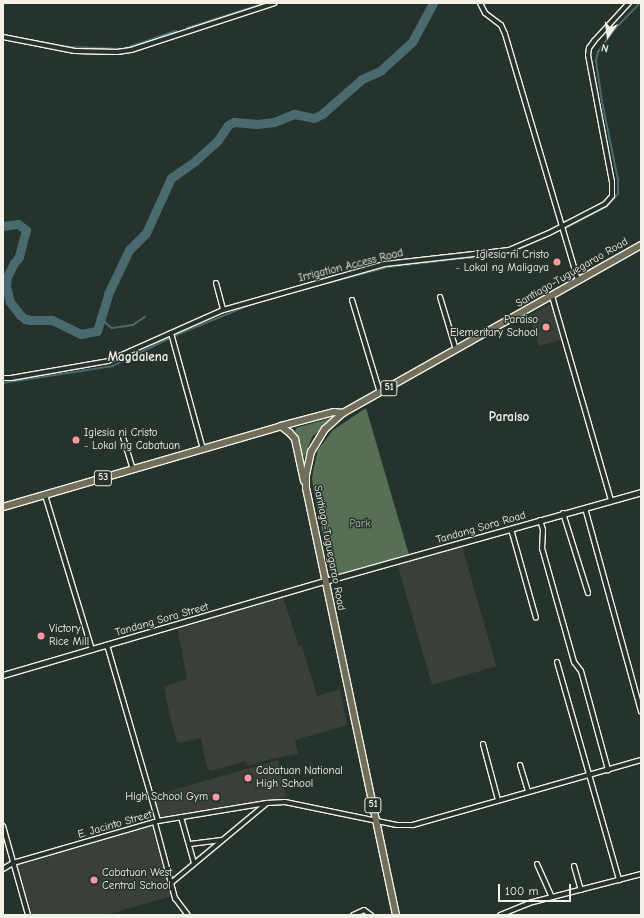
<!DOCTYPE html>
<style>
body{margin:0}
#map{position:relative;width:644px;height:918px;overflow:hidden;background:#26332d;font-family:"Comic Neue",sans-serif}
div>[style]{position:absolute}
.built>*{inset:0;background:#3a3f38;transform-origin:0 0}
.green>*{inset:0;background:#576f54}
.stream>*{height:1.5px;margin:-0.75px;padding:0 0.75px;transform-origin:0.75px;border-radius:0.75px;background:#496b70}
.river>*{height:9px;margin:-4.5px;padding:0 4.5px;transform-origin:4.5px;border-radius:4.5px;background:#496b70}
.roads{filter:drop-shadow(1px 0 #f4f1e8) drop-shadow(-1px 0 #f4f1e8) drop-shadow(0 1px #f4f1e8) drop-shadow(0 -1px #f4f1e8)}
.minor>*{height:4px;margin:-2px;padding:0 2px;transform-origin:2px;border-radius:2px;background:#26332d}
.tertiary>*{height:4.5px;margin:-2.25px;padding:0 2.25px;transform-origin:2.25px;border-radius:2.25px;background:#26332d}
.trunk>*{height:6px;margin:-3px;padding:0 3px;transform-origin:3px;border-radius:3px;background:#716e59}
.dots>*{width:11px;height:11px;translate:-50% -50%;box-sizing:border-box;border:2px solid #26332d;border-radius:50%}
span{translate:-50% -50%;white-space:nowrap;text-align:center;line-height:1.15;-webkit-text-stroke:3px #26332d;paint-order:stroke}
.shield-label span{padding:1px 3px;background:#26332d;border:1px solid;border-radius:3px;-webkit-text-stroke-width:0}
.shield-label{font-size:10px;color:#f4f1e8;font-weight:700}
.poi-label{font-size:11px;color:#f4f1e8}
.right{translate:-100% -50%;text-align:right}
.left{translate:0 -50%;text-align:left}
.street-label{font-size:11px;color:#f4f1e8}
.park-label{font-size:11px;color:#b5bdad}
.quarter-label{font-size:13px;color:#f4f1e8;font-weight:700}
.frame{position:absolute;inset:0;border:4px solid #f4f1e8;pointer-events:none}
.north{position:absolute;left:588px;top:16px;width:40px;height:40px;-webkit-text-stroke:3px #26332d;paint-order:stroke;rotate:194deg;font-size:11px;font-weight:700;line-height:16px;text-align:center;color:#f4f1e8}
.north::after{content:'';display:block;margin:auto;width:14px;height:18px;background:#f4f1e8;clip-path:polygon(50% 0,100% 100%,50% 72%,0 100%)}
.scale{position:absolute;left:498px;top:884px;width:73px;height:18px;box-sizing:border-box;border:2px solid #f4f1e8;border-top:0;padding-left:5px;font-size:12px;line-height:14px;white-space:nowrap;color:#f4f1e8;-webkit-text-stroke:3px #26332d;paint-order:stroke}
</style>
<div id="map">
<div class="built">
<div style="clip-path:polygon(552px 303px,562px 340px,539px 346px,529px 315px)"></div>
<div style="left:462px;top:546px;width:125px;height:67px;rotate:74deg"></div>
<div style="clip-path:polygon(283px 597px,299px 646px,302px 646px,317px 696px,340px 689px,347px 725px,295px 740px,298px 754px,271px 759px,248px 766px,245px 761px,211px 771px,207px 769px,201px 738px,180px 743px,177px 741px,170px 716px,164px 687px,187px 679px,177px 626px)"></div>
<div style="clip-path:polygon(278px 760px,286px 798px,158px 818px,152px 796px)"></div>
<div style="clip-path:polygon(151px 826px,172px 896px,106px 915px,32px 915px,17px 864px)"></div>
</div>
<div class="green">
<div style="clip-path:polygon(366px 408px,409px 555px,332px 576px,314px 493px,312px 478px,314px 467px,318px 450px,333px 430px)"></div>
<div style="clip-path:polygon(334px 417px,312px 437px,304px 458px,295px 432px,296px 428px)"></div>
</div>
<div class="stream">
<div style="left:187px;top:28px;width:83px;rotate:-17.6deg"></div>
<div style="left:3px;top:35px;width:68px;rotate:10.2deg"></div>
<div style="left:70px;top:47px;width:53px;rotate:2.2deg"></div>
<div style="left:123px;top:49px;width:56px;rotate:-18.8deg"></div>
<div style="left:566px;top:228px;width:45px;rotate:-27.7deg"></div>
<div style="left:606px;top:207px;width:18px;rotate:-47deg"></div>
<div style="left:618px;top:194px;width:14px;rotate:-90deg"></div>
<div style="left:618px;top:180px;width:80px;rotate:-101.6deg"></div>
<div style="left:602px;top:102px;width:41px;rotate:-98.3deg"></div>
<div style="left:596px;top:61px;width:9px;rotate:-77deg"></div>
<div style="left:598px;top:52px;width:29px;rotate:-54deg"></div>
<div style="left:615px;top:29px;width:36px;rotate:-46deg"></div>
<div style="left:267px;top:299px;width:126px;rotate:-14.7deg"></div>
<div style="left:389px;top:267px;width:67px;rotate:-6.8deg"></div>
<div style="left:456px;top:259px;width:38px;rotate:-5deg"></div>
<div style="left:494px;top:256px;width:16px;rotate:-11deg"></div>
<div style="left:510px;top:253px;width:51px;rotate:-24.1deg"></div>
<div style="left:102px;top:315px;width:9px;rotate:63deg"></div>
<div style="left:106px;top:323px;width:8px;rotate:40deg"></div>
<div style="left:112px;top:328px;width:21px;rotate:-8deg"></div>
<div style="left:133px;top:325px;width:14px;rotate:-34deg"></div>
<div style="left:174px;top:336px;width:84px;rotate:-22.3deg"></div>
<div style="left:3px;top:383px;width:111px;rotate:-8.8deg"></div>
<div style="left:113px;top:366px;width:64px;rotate:-26.2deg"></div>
</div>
<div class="river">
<div style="left:3px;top:226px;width:15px;rotate:-8deg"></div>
<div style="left:18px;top:224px;width:10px;rotate:37deg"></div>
<div style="left:26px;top:230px;width:28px;rotate:105deg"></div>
<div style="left:19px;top:257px;width:8px;rotate:130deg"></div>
<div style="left:14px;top:263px;width:16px;rotate:117deg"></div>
<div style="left:7px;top:277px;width:10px;rotate:96deg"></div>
<div style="left:6px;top:287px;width:16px;rotate:75deg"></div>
<div style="left:10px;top:302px;width:16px;rotate:52deg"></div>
<div style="left:20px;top:315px;width:6px;rotate:39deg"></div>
<div style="left:25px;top:319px;width:5px;rotate:11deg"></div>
<div style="left:30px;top:320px;width:22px"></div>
<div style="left:52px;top:320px;width:32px;rotate:26deg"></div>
<div style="left:81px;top:334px;width:16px;rotate:-11deg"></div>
<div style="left:97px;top:331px;width:39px;rotate:-73deg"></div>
<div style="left:108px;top:294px;width:49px;rotate:-64.5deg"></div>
<div style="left:129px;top:250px;width:24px;rotate:-45deg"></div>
<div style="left:146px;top:233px;width:60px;rotate:-65.6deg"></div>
<div style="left:171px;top:178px;width:29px;rotate:-35deg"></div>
<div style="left:195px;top:161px;width:31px;rotate:-42deg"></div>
<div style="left:218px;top:140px;width:18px;rotate:-56deg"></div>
<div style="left:228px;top:125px;width:7px;rotate:-27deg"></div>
<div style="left:234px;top:122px;width:23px;rotate:5deg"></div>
<div style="left:257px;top:124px;width:17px;rotate:-7deg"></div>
<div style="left:274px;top:122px;width:22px;rotate:-22deg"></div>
<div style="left:294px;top:114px;width:20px;rotate:11deg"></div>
<div style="left:314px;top:118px;width:9px;rotate:-27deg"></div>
<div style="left:322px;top:114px;width:53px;rotate:-41.2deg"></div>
<div style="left:362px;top:79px;width:20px;rotate:-24deg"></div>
<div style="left:380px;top:71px;width:43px;rotate:-42.2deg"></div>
<div style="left:412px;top:42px;width:44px;rotate:-61.7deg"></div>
</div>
<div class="roads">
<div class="minor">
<div style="left:480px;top:3px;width:11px;rotate:63deg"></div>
<div style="left:485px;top:13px;width:20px;rotate:37deg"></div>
<div style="left:501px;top:25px;width:10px;rotate:66deg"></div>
<div style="left:505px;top:34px;width:258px;rotate:73.5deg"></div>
<div style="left:3px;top:37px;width:73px;rotate:11deg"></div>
<div style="left:75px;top:51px;width:42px;rotate:1.4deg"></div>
<div style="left:117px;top:52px;width:14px;rotate:-8deg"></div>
<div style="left:131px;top:50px;width:151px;rotate:-18.1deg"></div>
<div style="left:216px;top:283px;width:28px;rotate:75deg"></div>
<div style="left:552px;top:296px;width:213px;rotate:73.9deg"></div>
<div style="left:440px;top:297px;width:55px;rotate:73.2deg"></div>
<div style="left:352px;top:300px;width:97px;rotate:73.2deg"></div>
<div style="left:171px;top:333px;width:120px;rotate:74.6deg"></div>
<div style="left:3px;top:378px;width:8px"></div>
<div style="left:11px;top:378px;width:98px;rotate:-9.9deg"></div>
<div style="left:108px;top:361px;width:126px;rotate:-23.9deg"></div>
<div style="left:223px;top:310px;width:168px;rotate:-15.9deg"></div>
<div style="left:385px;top:264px;width:125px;rotate:-6.4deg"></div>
<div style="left:509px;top:250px;width:43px;rotate:-23deg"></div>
<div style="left:549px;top:233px;width:63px;rotate:-27.4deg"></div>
<div style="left:605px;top:204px;width:11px;rotate:-49deg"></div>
<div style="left:612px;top:196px;width:14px;rotate:-90deg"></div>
<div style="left:612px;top:182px;width:129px;rotate:-100.7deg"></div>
<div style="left:588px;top:55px;width:7px;rotate:-82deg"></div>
<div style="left:589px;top:48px;width:9px;rotate:-54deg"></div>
<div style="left:594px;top:41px;width:52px;rotate:-47.4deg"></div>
<div style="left:123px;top:437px;width:34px;rotate:73deg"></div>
<div style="left:45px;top:495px;width:162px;rotate:73.1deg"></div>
<div style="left:585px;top:508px;width:211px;rotate:74.6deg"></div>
<div style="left:563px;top:513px;width:84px;rotate:72.6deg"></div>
<div style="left:540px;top:520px;width:10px;rotate:73deg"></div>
<div style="left:543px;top:530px;width:18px;rotate:93deg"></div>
<div style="left:542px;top:548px;width:118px;rotate:74.3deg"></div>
<div style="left:574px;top:662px;width:11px;rotate:52deg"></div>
<div style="left:581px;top:671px;width:103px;rotate:74.7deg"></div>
<div style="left:511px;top:529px;width:92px;rotate:74.3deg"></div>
<div style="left:107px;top:645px;width:183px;rotate:73.8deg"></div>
<div style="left:557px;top:662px;width:227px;rotate:74.1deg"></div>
<div style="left:483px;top:744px;width:58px;rotate:75deg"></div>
<div style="left:520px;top:765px;width:28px;rotate:73deg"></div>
<div style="left:181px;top:817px;width:48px;rotate:74.2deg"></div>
<div style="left:155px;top:823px;width:78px;rotate:75.1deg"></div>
<div style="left:175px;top:898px;width:21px;rotate:53deg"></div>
<div style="left:3px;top:826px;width:92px;rotate:74.3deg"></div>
<div style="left:190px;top:844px;width:32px;rotate:-7deg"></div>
<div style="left:537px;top:864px;width:36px;rotate:66deg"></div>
<div style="left:574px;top:866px;width:25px;rotate:74deg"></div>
<div style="left:3px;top:869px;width:12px;rotate:-31deg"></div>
<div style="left:13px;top:863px;width:151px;rotate:-16.2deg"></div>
<div style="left:158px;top:821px;width:110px;rotate:-9.4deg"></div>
<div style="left:267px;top:803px;width:18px;rotate:-3deg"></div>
<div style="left:285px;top:802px;width:114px;rotate:11.6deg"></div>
<div style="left:397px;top:825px;width:16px"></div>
<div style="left:413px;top:825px;width:237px;rotate:-15.9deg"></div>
<div style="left:171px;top:883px;width:125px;rotate:-39.8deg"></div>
<div style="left:353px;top:915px;width:12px;rotate:-24deg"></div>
<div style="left:364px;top:910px;width:9px;rotate:36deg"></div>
<div style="left:500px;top:915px;width:31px;rotate:-22deg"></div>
<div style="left:529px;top:903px;width:116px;rotate:-14.5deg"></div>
</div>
<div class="tertiary">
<div style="left:3px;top:675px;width:335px;rotate:-16.3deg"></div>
<div style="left:325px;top:581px;width:328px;rotate:-15.7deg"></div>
</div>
<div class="trunk">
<div style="left:281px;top:426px;width:11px;rotate:38deg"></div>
<div style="left:290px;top:433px;width:8px;rotate:50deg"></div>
<div style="left:295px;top:439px;width:43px;rotate:77.9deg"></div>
<div style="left:3px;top:507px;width:290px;rotate:-16.2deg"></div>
<div style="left:281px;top:426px;width:55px;rotate:-14.8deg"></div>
<div style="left:334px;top:412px;width:9px;rotate:6deg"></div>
<div style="left:396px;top:915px;width:436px;rotate:-101.9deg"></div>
<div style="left:306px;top:488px;width:13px;rotate:-90deg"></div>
<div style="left:306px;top:475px;width:24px;rotate:-78deg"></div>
<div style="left:311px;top:452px;width:27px;rotate:-59deg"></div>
<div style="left:325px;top:429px;width:24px;rotate:-42deg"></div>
<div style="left:343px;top:413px;width:342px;rotate:-29.4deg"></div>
</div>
</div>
<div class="dots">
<div style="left:557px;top:262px;background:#ff9aa2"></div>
<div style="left:546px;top:327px;background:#ff9aa2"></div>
<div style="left:76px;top:440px;background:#ff9aa2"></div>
<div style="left:41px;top:636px;background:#ff9aa2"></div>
<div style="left:248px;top:778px;background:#ff9aa2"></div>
<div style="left:216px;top:797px;background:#ff9aa2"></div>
<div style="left:94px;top:880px;background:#ff9aa2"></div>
</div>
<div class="shield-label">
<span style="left:389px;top:388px">51</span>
<span style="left:103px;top:478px">53</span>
<span style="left:373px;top:805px">51</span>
</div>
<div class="poi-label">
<span class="right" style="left:549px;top:262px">Iglesia ni Cristo<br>- Lokal ng Maligaya</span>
<span class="right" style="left:538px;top:327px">Paraiso<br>Elementary School</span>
<span class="left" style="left:84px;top:440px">Iglesia ni Cristo<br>- Lokal ng Cabatuan</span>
<span class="left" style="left:49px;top:636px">Victory<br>Rice Mill</span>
<span class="left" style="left:256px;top:778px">Cabatuan National<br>High School</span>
<span class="right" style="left:208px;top:797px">High School Gym</span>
<span class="left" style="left:102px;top:880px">Cabatuan West<br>Central School</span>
</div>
<div class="street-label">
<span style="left:351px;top:266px;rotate:-14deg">Irrigation Access Road</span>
<span style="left:572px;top:273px;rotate:-30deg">Santiago-Tuguegarao Road</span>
<span style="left:481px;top:528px;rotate:-16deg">Tandang Sora Road</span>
<span style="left:329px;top:548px;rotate:79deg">Santiago-Tuguegarao Road</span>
<span style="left:162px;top:620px;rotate:-16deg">Tandang Sora Street</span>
<span style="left:115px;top:825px;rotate:-16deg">E. Jacinto Street</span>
</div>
<div class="park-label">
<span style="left:360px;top:524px">Park</span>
</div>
<div class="quarter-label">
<span style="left:138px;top:357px">Magdalena</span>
<span style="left:509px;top:417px">Paraiso</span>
</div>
<div class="frame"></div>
<div class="north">N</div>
<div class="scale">100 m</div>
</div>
